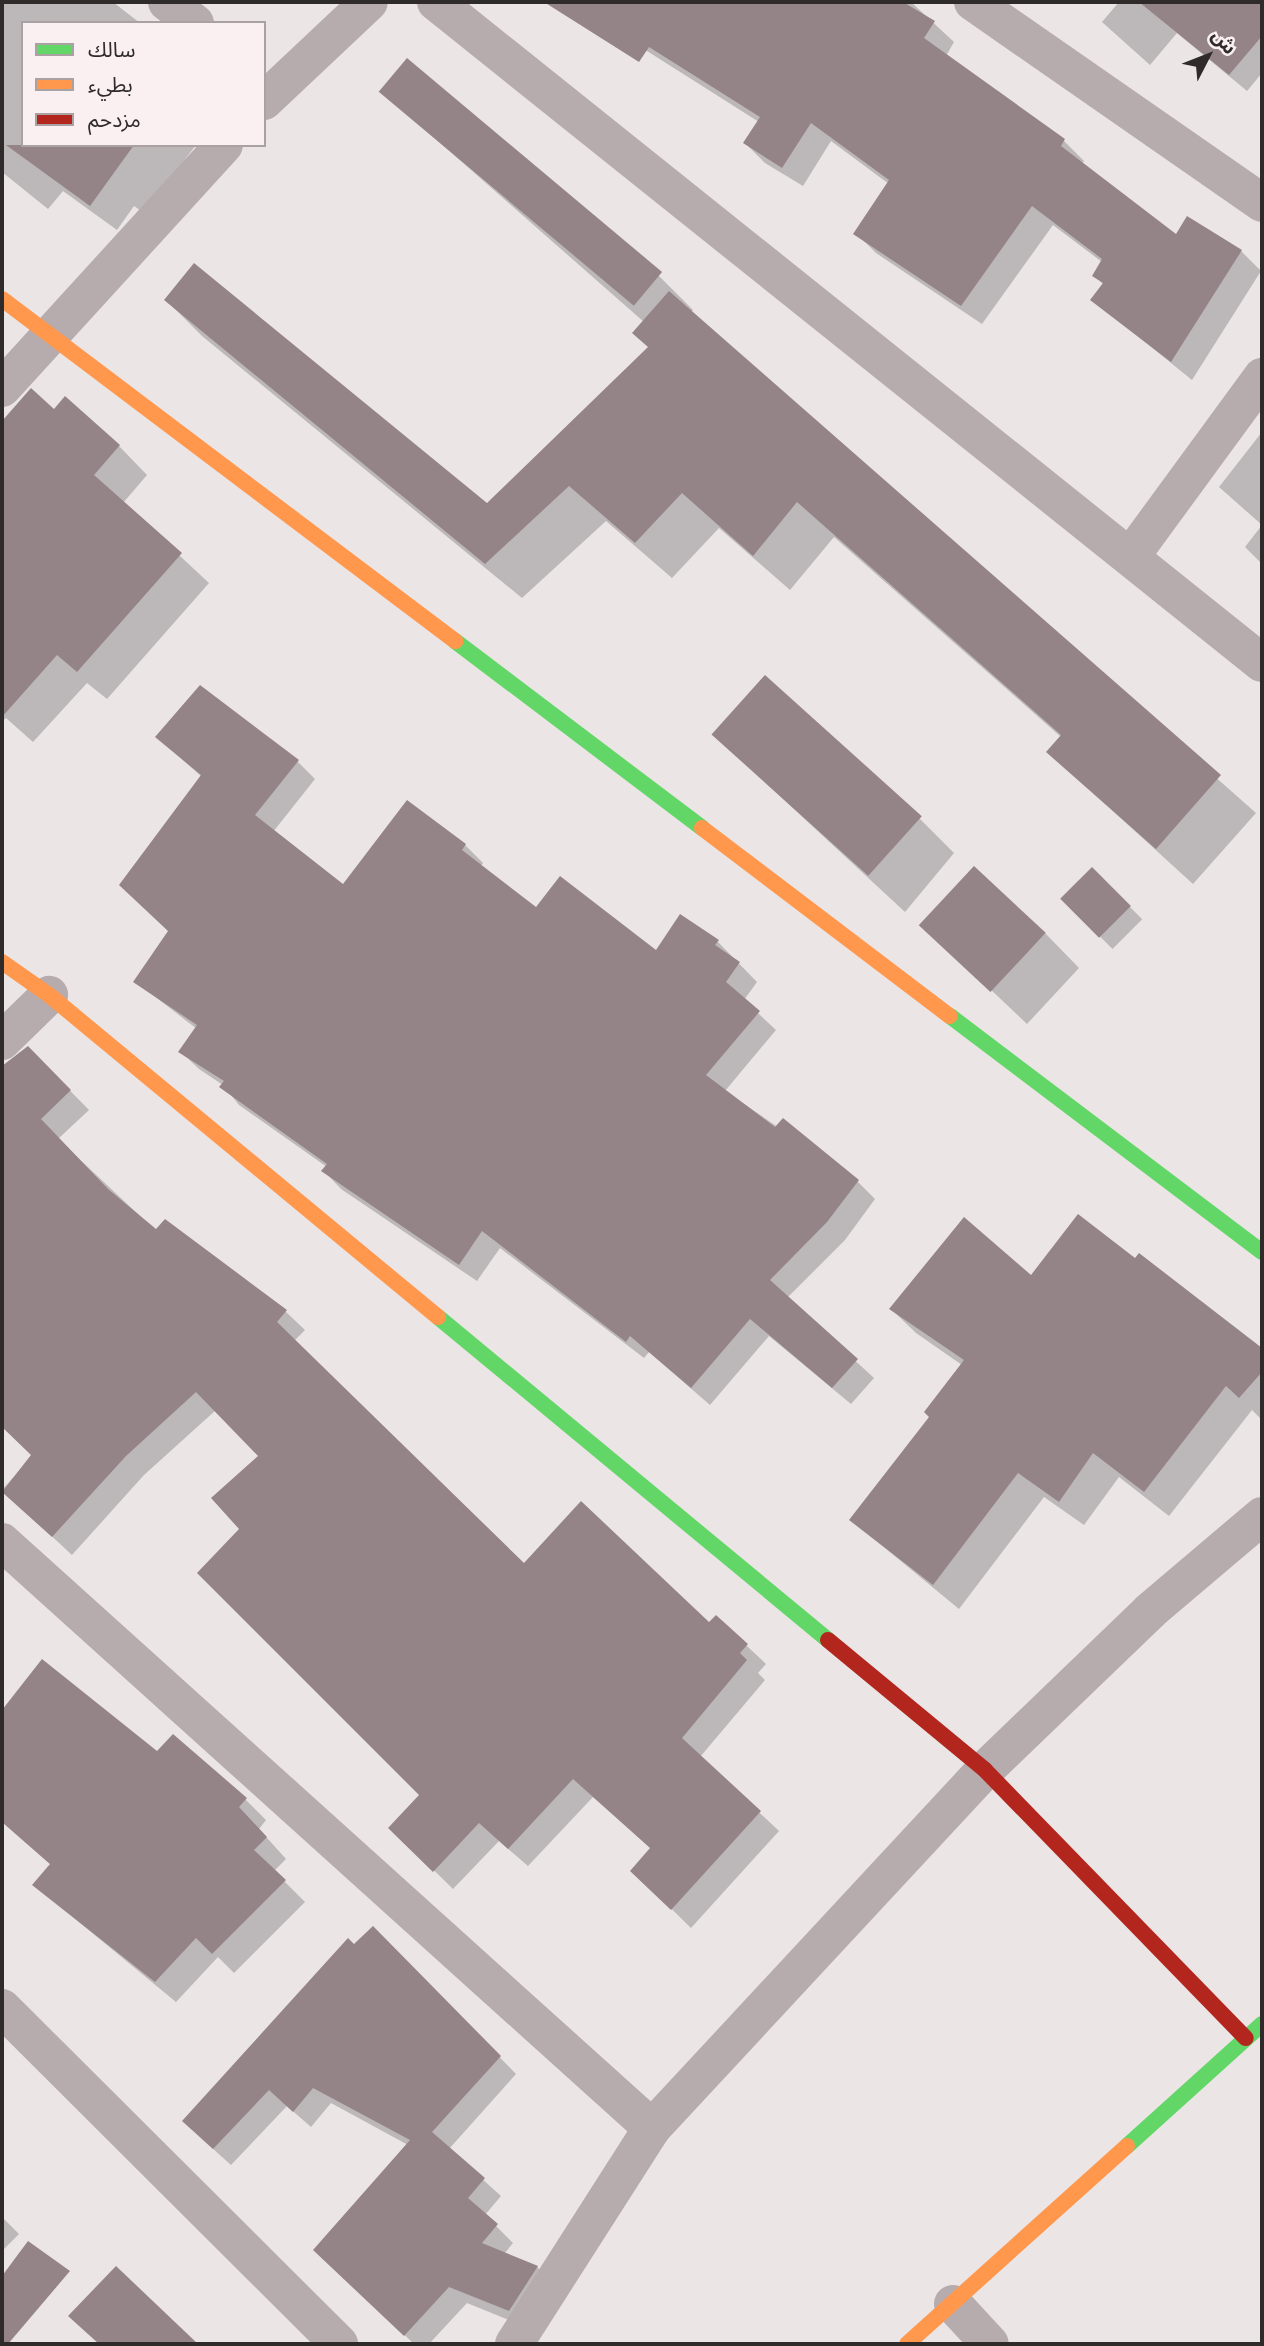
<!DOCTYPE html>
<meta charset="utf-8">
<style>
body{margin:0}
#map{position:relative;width:1264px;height:2346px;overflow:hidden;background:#ebe5e6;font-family:"Fira Sans Condensed","Noto Sans Arabic",sans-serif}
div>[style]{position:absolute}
.shadow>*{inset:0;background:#0003;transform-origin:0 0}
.building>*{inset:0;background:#948488;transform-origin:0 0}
.street>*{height:38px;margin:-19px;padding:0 19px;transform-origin:19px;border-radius:19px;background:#b6abad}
.fast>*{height:16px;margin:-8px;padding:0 8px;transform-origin:8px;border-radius:8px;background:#63d668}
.slow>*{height:16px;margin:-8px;padding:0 8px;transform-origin:8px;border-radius:8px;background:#ff974d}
.jam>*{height:16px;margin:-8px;padding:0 8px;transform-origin:8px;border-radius:8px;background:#b3261e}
span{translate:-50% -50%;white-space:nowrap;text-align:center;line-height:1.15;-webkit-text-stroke:7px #faf0f2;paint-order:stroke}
.frame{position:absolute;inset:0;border:4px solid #2f2b2b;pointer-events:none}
.legend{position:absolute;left:21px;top:21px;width:245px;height:126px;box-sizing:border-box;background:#faf0f2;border:2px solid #a9a1a2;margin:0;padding:9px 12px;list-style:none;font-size:21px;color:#2f2b2b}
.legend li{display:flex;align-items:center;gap:14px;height:35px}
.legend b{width:35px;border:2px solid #a9a1a2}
.north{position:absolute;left:1173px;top:21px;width:70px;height:70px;-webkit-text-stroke:5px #faf0f2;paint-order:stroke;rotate:48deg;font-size:19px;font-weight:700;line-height:28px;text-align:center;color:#2f2b2b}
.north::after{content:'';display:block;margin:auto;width:24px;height:32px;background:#2f2b2b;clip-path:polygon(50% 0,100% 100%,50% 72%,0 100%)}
</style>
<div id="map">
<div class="shadow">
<div style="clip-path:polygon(2px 2px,113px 2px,140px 23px,23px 23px,23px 145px,196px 145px,144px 213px,134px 206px,117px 230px,63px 191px,48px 209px,2px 172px)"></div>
<div style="clip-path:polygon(631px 2px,911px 2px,954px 42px,946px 56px,1064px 141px,1084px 161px,1082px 164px,1177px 236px,1241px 251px,1261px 271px,1192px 380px,1093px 300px,1104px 285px,1094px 275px,1102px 262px,1053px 225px,982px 324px,876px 253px,856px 233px,889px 184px,831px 141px,803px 186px,765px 163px,745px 143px,759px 122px,636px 44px,616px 24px)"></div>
<div style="clip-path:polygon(1119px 2px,1262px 2px,1262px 73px,1247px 91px,1177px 33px,1150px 65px,1102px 22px)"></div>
<div style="clip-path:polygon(407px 60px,659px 276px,693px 310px,691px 313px,1256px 813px,1193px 884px,1048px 752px,1061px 737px,834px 537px,790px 590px,719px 528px,672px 578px,606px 521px,522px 598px,202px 336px,166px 300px,487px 506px,650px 348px,644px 322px,381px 91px)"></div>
<div style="clip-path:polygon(31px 391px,54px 411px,119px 446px,147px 475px,123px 503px,209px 583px,107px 699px,87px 683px,33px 742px,6px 718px,2px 722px,2px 424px)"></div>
<div style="clip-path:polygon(1262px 432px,1262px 525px,1219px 487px)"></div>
<div style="clip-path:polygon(1262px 525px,1262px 564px,1245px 547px)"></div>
<div style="clip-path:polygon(713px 734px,919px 818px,954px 853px,905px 912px)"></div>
<div style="clip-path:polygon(157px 737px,297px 761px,315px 779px,273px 832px,343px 887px,408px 802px,465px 845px,483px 863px,481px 866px,536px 910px,657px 953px,717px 941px,757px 982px,744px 1000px,776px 1030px,725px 1091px,857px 1181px,875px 1199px,845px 1240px,787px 1298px,874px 1378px,851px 1404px,769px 1336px,710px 1405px,649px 1352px,644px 1358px,500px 1248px,477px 1281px,341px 1189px,324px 1171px,327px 1167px,239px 1105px,223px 1085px,199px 1069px,181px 1052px,197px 1029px,136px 982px,170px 931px,202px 777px)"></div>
<div style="left:1092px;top:869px;width:71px;height:42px;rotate:45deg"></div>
<div style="clip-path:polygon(928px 930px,1045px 933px,1079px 968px,1027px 1024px)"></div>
<div style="clip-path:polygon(28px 1048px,89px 1110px,58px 1139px,156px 1231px,165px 1221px,286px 1312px,305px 1330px,294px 1341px,524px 1565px,709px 1624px,716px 1617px,766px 1664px,758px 1673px,765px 1680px,700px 1757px,779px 1831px,691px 1928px,633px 1871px,652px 1849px,593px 1797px,528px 1866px,499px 1841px,453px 1889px,390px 1827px,421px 1794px,242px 1529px,261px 1456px,216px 1410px,144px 1475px,72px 1555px,2px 1490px,33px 1455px,2px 1425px,2px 1073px)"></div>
<div style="clip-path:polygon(1139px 1255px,1262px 1350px,1262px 1420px,1252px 1410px,1169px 1516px,1119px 1477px,1084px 1525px,1044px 1497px,959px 1609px,851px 1520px,931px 1417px,962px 1365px,916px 1333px,891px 1309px,1032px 1277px,1135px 1261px)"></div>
<div style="clip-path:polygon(17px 1701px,157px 1753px,245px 1799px,266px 1820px,259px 1829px,286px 1859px,274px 1871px,305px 1902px,234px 1973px,218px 1957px,176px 2002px,34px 1885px,51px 1865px,2px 1822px,2px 1720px)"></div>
<div style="clip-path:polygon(373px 1928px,516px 2074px,449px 2149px,501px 2196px,485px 2215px,513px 2243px,504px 2254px,537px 2267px,554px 2284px,526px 2327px,467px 2303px,429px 2344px,414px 2344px,333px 2267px,408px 2145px,331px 2103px,311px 2127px,287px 2106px,231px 2165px,201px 2138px)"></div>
<div style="clip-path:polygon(2px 2217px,19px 2234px,2px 2251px)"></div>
</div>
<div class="building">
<div style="clip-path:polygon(544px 2px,903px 2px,935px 21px,924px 38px,1065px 139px,1061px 146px,1176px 234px,1187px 216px,1242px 250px,1171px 362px,1090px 300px,1103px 283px,1092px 276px,1102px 259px,1032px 206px,961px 306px,853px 234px,889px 180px,811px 123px,782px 168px,743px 143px,760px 117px,649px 47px,639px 62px)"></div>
<div style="clip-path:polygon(1139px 2px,1262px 2px,1262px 36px,1229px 75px)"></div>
<div style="left:407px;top:58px;width:333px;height:44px;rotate:40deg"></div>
<div style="clip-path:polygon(6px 145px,134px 145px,90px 206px)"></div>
<div style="clip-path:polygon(194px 263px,487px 503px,648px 347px,632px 333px,669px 291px,1221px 775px,1156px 849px,1046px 752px,1061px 735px,797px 502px,753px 556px,682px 493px,635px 543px,569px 486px,485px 564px,164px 300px)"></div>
<div style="clip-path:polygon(31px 388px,54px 409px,65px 396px,120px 445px,94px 475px,182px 553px,77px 672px,57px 655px,2px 717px,2px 421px)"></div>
<div style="left:765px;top:675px;width:211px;height:80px;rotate:42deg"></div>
<div style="clip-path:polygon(200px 685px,299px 760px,255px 815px,343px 884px,407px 800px,466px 844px,462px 850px,536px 907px,560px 876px,656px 950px,680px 914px,719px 940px,715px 945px,740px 962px,726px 982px,760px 1011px,706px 1075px,775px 1127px,783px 1118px,859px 1180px,827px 1222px,770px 1280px,858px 1359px,832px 1388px,750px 1319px,691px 1388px,630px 1336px,626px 1342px,482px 1231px,459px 1265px,321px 1171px,327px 1164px,219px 1087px,224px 1081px,178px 1052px,197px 1025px,133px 982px,168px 931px,119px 885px,201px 775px,155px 737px)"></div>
<div style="left:974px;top:866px;width:98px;height:81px;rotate:43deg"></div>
<div style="left:1092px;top:867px;width:55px;height:45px;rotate:45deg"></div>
<div style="clip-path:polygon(28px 1046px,71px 1090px,41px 1119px,108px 1189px,156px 1229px,165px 1219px,287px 1310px,277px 1322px,524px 1563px,581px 1501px,709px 1622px,716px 1615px,748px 1644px,740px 1653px,747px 1660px,682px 1738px,761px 1811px,671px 1910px,630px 1871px,650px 1848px,573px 1779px,508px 1849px,479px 1823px,433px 1872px,388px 1828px,419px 1795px,197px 1573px,239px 1529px,211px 1498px,258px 1456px,196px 1392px,126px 1456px,52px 1537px,2px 1492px,31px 1455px,2px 1427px,2px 1066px)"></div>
<div style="clip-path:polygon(1078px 1214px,1135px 1258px,1139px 1253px,1262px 1348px,1262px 1372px,1239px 1398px,1226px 1386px,1144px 1492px,1093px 1453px,1059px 1502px,1018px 1473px,933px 1585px,849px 1520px,929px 1417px,924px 1412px,964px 1360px,889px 1309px,964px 1217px,1031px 1275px)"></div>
<div style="clip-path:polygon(42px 1659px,157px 1751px,173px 1734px,247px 1798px,239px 1807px,267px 1837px,254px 1850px,286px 1880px,212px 1954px,196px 1938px,155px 1982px,32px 1885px,50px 1864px,2px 1822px,2px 1710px)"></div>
<div style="clip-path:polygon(373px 1926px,501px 2056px,432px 2132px,485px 2178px,468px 2198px,498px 2224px,482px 2243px,538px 2266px,509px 2311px,449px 2287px,404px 2336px,313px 2250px,410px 2140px,313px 2088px,293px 2112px,269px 2090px,213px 2149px,182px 2121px,348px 1938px,354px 1944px)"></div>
<div style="clip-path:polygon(28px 2241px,70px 2271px,8px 2344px,2px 2344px,2px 2276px)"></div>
<div style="clip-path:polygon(116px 2266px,198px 2344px,99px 2344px,68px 2316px)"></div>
</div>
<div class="street">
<div style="left:167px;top:2px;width:35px;rotate:37deg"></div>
<div style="left:436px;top:2px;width:1058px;rotate:38.67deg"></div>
<div style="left:973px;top:2px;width:352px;rotate:34.8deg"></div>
<div style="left:264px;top:101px;width:144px;rotate:-43.3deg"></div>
<div style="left:2px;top:388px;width:329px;rotate:-47.6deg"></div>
<div style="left:1131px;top:556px;width:222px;rotate:-53.8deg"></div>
<div style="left:2px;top:1041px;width:66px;rotate:-44.4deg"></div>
<div style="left:2px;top:1542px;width:875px;rotate:42.04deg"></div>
<div style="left:2px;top:2008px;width:476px;rotate:44.9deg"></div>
<div style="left:953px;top:2304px;width:54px;rotate:47.2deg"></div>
<div style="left:514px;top:2344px;width:256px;rotate:-57.4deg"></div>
<div style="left:652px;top:2128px;width:489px;rotate:-47.1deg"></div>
<div style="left:985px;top:1770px;width:229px;rotate:-43.9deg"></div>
<div style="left:1150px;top:1611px;width:147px;rotate:-40.3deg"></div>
</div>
<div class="fast">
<div style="left:455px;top:641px;width:310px;rotate:37.1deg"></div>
<div style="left:950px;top:1016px;width:391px;rotate:37.1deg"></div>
<div style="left:438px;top:1317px;width:506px;rotate:39.63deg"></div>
<div style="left:1127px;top:2146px;width:182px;rotate:-42.1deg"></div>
</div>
<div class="slow">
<div style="left:2px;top:299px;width:568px;rotate:37.05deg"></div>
<div style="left:702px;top:828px;width:311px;rotate:37.2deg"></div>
<div style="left:2px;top:962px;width:57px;rotate:35.1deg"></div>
<div style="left:49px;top:995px;width:505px;rotate:39.62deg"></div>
<div style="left:907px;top:2344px;width:296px;rotate:-42deg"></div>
</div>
<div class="jam">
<div style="left:828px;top:1640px;width:204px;rotate:39.6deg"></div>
<div style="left:985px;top:1770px;width:374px;rotate:45.8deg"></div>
</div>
<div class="frame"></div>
<ul class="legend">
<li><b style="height:9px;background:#63d668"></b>سالك</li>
<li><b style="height:9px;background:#ff974d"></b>بطيء</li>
<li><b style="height:9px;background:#b3261e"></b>مزدحم</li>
</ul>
<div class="north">ش</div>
</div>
